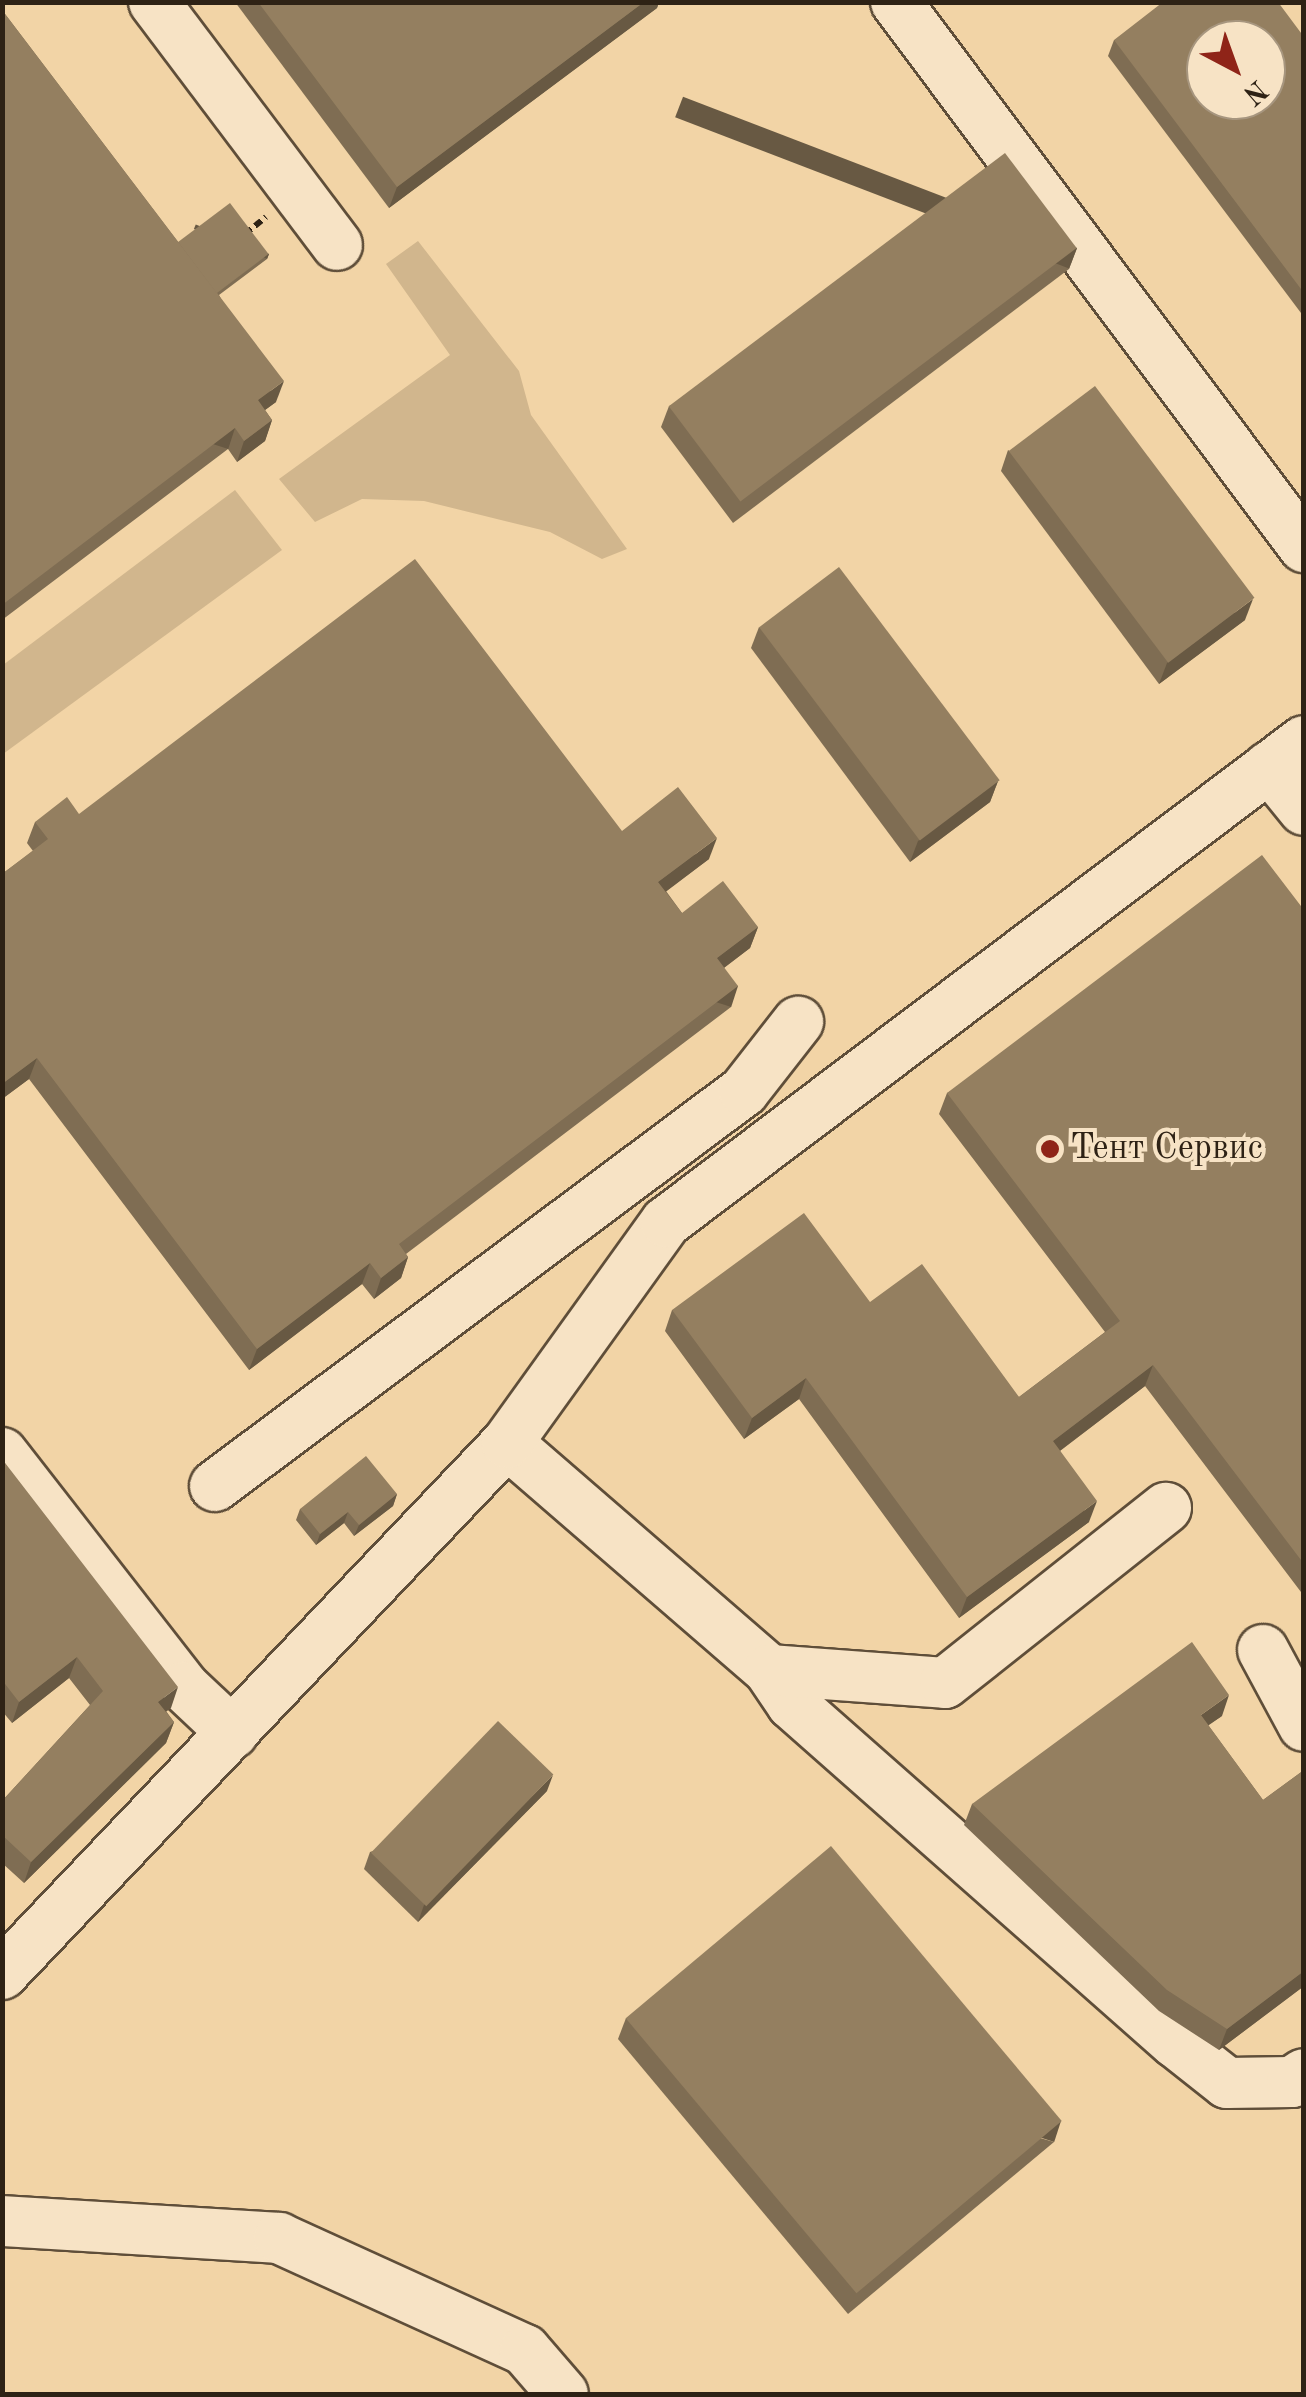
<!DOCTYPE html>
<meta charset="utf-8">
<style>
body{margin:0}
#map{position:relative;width:1306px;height:2397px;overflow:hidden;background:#f2d4a6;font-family:"Old Standard TT",serif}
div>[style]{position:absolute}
.green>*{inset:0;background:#d1b68d}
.path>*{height:6px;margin-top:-3px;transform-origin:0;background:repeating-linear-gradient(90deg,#2e2215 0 8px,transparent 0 13px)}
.roads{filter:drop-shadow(2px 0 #5f4e39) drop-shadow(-2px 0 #5f4e39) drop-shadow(0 2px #5f4e39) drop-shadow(0 -2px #5f4e39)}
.minor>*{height:50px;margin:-25px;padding:0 25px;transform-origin:25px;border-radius:25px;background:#f7e3c5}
.wall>*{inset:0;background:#7f6d53}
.shaded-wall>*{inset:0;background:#685943;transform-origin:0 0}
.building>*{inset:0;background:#947f60;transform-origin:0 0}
.dots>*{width:28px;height:28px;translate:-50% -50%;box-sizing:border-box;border:5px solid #f7e3c5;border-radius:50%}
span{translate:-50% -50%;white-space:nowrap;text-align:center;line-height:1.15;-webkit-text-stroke:8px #f7e3c5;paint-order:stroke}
.poi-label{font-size:35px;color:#2e2215}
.left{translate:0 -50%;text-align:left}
.frame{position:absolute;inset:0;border:5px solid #2e2215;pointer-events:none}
.north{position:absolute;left:1186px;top:20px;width:100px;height:100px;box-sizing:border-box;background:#f7e3c5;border:2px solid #a7967f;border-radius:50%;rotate:139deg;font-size:28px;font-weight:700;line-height:40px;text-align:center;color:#2e2215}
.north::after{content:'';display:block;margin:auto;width:35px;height:45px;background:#8f2418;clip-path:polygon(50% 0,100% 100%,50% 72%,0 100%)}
</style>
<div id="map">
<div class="green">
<div style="clip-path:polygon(418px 241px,519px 371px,531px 415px,627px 549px,602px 559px,550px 532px,424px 501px,362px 499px,315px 522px,279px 479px,450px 355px,386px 264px)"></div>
<div style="clip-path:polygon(235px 490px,282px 550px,3px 754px,3px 665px)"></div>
</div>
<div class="path">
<div style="left:245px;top:234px;width:27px;rotate:-39deg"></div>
</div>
<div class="roads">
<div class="minor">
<div style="left:154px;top:2px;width:304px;rotate:53deg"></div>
<div style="left:896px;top:2px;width:681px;rotate:53.18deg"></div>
<div style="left:1269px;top:767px;width:55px;rotate:50.9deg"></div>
<div style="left:507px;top:1443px;width:347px;rotate:40.9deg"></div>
<div style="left:769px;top:1670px;width:41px;rotate:55.9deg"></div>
<div style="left:792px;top:1704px;width:511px;rotate:41.43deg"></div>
<div style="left:1175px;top:2042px;width:66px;rotate:38.3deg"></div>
<div style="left:1227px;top:2083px;width:65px;rotate:-0.9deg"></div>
<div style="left:1292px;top:2082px;width:14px;rotate:-34deg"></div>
<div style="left:2px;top:1453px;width:296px;rotate:52.1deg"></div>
<div style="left:184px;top:1687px;width:67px;rotate:43.2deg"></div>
<div style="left:215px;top:1486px;width:660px;rotate:-36.75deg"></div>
<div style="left:744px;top:1091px;width:88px;rotate:-52deg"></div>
<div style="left:1263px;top:1650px;width:86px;rotate:61.7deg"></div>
<div style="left:769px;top:1670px;width:176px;rotate:4.2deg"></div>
<div style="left:945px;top:1683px;width:282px;rotate:-38.4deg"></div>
<div style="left:2px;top:1974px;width:733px;rotate:-46.44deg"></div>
<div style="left:507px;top:1443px;width:272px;rotate:-54.3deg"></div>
<div style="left:666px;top:1222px;width:799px;rotate:-37.01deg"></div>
<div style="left:2px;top:2221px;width:278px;rotate:3.5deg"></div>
<div style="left:279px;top:2238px;width:270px;rotate:24.5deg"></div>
<div style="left:525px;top:2350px;width:58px;rotate:49.2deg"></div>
</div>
</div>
<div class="wall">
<div style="clip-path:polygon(235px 2px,659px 2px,657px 8px,389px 208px)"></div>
<div style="clip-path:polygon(2px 10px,178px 242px,269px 254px,267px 259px,219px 295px,276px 402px,265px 410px,272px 420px,265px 441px,237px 462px,228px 449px,2px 620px)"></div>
<div style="clip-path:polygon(1304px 37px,1304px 317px,1108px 56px,1114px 40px)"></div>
<div style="clip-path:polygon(1077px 248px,1069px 269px,733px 523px,661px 427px,669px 406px)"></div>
<div style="clip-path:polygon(1008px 450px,1245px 620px,1159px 684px,1001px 471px)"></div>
<div style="clip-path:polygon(759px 627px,998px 781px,990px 802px,910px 862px,751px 648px)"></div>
<div style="clip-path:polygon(79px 814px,622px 831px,709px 859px,666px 891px,682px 913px,758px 927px,750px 948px,724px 968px,731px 1007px,406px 1254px,408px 1257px,401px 1278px,374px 1299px,362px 1284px,249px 1370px,29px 1079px,2px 1099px,2px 874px,33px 851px,27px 843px,35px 822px)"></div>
<div style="clip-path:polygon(1304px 910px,1304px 1596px,1145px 1386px,1060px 1451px,1089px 1522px,959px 1618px,799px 1399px,744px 1439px,665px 1331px,672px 1310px,870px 1302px,1019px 1397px,1105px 1332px,939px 1114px,947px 1093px)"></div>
<div style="clip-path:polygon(2px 1459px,171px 1708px,166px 1711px,174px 1722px,166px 1743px,24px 1883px,2px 1863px,2px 1801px,90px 1705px,69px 1678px,12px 1723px,2px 1711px)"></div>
<div style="clip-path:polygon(397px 1494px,393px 1506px,354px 1536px,344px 1523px,316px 1545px,296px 1520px,300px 1509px)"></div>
<div style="clip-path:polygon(1222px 1716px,1208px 1725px,1263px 1800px,1304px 1770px,1304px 1986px,1219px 2050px,1159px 2011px,964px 1825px,972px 1804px)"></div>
<div style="clip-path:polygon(547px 1791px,418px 1922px,364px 1869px,370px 1852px)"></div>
<div style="clip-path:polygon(626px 2018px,1054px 2142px,848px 2314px,618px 2039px)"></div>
</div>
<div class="shaded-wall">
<div style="clip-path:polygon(644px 2px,659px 2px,657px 8px,389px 208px,397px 187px)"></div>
<div style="left:1077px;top:248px;width:22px;height:422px;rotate:111deg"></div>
<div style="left:269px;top:254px;width:5px;height:79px;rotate:112deg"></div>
<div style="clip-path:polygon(284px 381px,276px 402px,250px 421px,258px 400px)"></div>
<div style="clip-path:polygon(272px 420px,265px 441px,237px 462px,244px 441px)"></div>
<div style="left:235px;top:428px;width:22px;height:293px;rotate:108deg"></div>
<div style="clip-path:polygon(1253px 599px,1245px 620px,1159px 684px,1167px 663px)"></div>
<div style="clip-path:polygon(998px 781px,990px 802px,910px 862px,918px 841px)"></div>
<div style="clip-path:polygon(717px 838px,709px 859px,651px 903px,658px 882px)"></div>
<div style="clip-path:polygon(758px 927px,750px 948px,709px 979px,717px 958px)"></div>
<div style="left:738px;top:986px;width:22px;height:426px;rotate:108deg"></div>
<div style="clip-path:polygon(37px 1058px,29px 1079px,2px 1099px,2px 1084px)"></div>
<div style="clip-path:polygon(408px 1257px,401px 1278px,374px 1299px,381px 1278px)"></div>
<div style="clip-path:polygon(370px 1263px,362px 1284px,249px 1370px,257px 1349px)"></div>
<div style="clip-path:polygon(1153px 1365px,1145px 1386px,1045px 1462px,1053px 1441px)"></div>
<div style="clip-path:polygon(806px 1378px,799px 1399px,744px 1439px,752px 1418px)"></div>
<div style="clip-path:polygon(397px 1494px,393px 1506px,354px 1536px,359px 1525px)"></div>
<div style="clip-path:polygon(1097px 1501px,1089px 1522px,959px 1618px,967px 1597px)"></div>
<div style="clip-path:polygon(348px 1512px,344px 1523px,316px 1545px,320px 1534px)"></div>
<div style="clip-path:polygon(77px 1657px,69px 1678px,12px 1723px,19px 1702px)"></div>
<div style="clip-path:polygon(178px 1687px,171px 1708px,151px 1723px,158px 1702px)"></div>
<div style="clip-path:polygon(1229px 1695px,1222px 1716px,1193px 1736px,1201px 1715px)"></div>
<div style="clip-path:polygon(174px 1722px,166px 1743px,24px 1883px,31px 1862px)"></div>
<div style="clip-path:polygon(553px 1775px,547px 1791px,418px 1922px,424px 1905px)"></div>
<div style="clip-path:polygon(1304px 1971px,1304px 1986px,1219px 2050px,1227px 2029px)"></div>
<div style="left:1061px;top:2121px;width:22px;height:268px;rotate:108deg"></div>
</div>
<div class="building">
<div style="clip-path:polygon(258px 2px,644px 2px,397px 187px)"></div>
<div style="clip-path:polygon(evenodd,1163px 2px,1278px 2px,1304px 37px,1304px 293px,1114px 40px,1163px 2px,1206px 40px,1266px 40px,1266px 100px,1206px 100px,1206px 40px)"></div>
<div style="clip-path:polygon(2px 10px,284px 381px,258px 400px,272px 420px,244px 441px,235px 428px,2px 605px)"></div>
<div style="left:1005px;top:153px;width:119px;height:421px;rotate:53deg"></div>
<div style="left:230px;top:203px;width:64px;height:65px;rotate:53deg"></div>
<div style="left:1095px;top:386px;width:265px;height:108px;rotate:53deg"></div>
<div style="clip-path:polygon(415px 559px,622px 831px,678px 787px,717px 838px,658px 882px,682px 913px,723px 881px,758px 927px,717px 958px,738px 986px,399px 1244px,408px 1257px,381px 1278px,370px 1263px,257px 1349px,37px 1058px,2px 1084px,2px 874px,48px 839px,35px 822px,67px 797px,79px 814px)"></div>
<div style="left:839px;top:567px;width:267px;height:100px;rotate:53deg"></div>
<div style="clip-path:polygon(1262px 855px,1304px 910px,1304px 1564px,1153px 1365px,1053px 1441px,1097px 1501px,967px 1597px,806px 1378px,752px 1418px,672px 1310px,804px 1213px,870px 1302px,922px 1264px,1019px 1397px,1120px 1321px,947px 1093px)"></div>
<div style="clip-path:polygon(366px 1456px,397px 1494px,359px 1525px,348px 1512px,320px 1534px,300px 1509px)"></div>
<div style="clip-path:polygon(2px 1459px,178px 1687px,158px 1702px,174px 1722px,31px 1862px,2px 1835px,2px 1801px,103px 1691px,77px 1657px,19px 1702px,2px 1680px)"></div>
<div style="clip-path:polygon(1192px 1642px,1229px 1695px,1201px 1715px,1263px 1800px,1304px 1770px,1304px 1971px,1227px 2029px,1167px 1990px,972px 1804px)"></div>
<div style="left:498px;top:1721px;width:77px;height:183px;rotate:44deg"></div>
<div style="left:831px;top:1846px;width:359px;height:268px;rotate:50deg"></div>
</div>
<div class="dots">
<div style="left:1050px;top:1149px;background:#8f2418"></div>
</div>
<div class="poi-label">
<span class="left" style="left:1070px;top:1149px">Тент Сервис</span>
</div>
<div class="frame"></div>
<div class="north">N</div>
</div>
